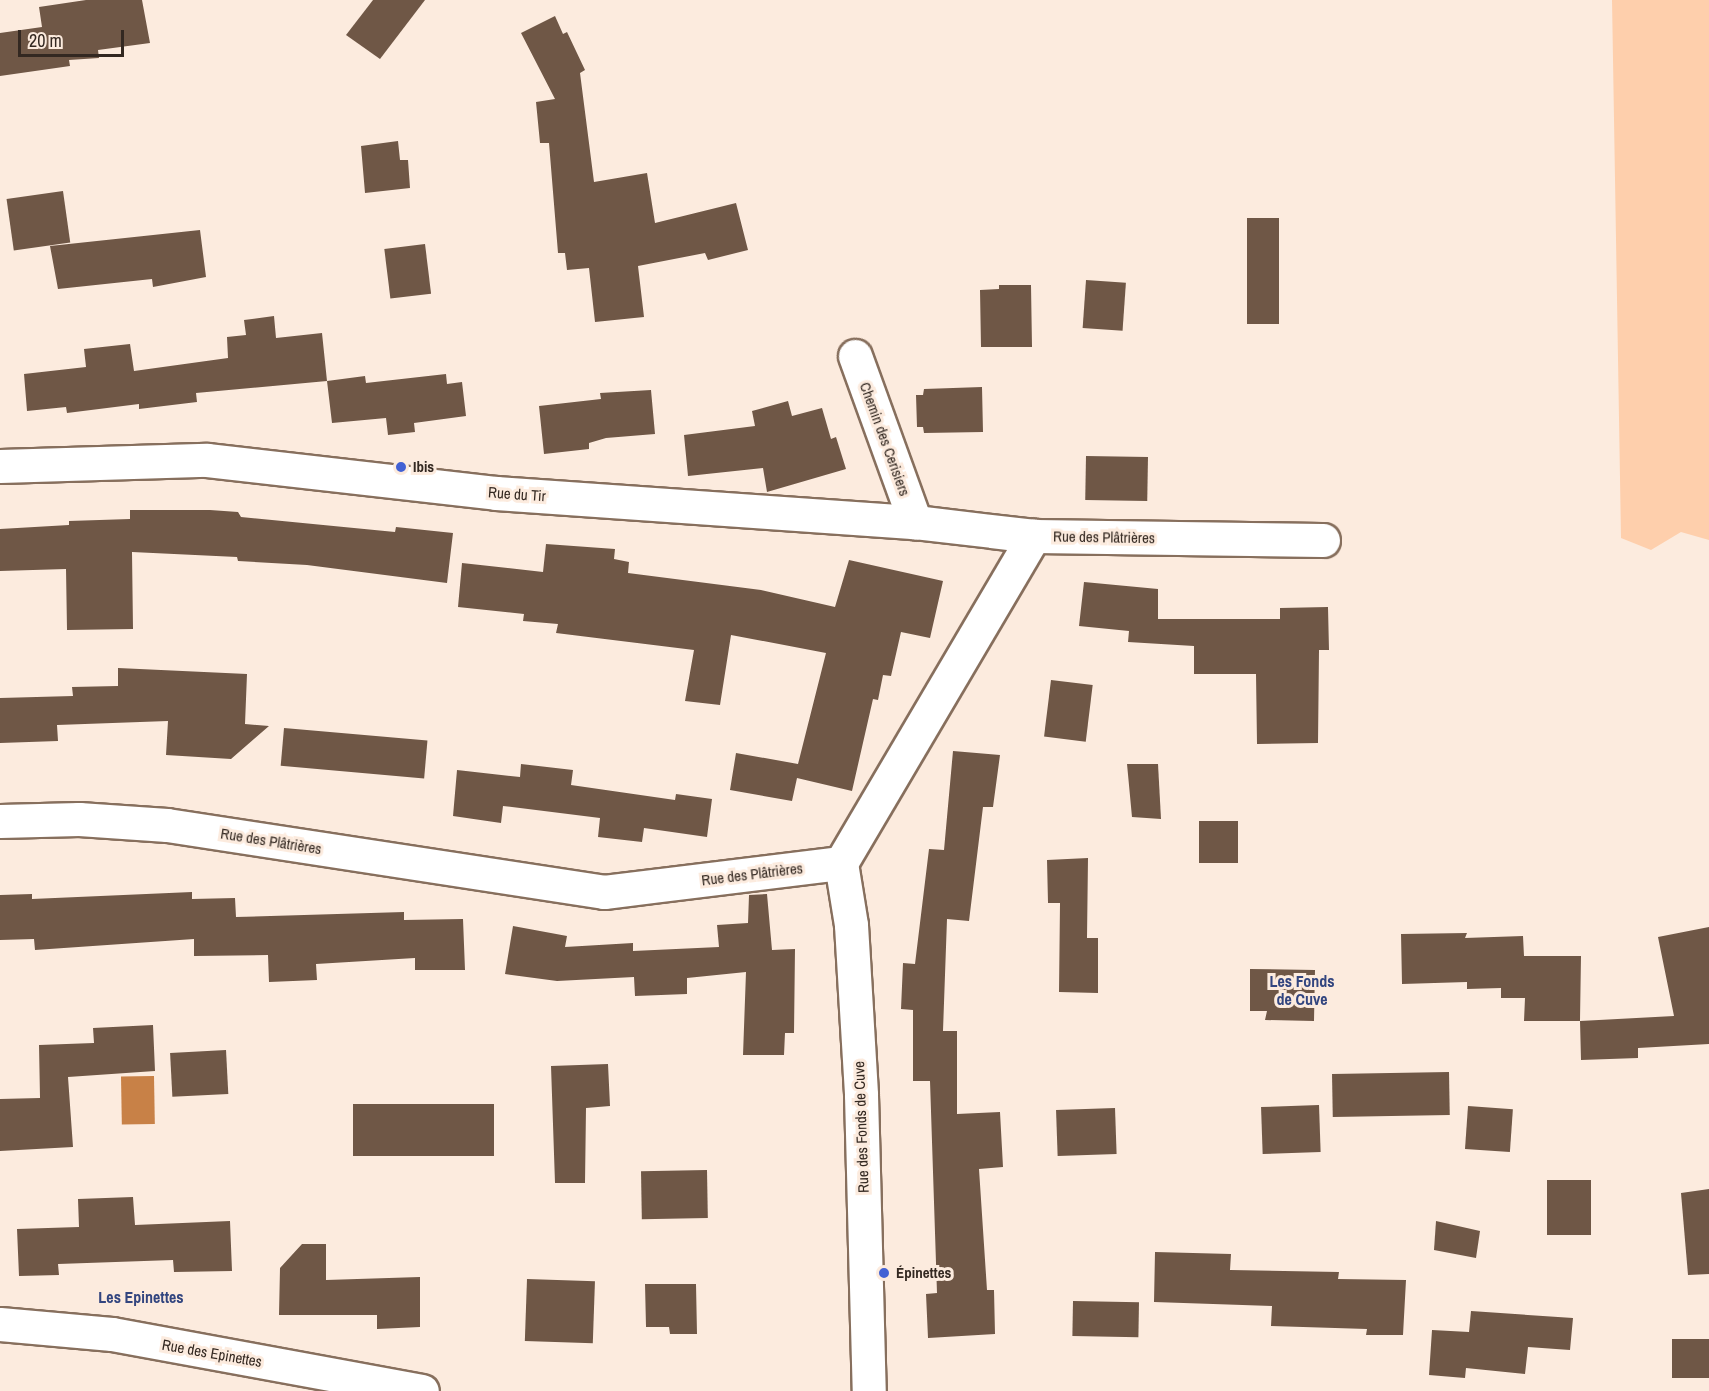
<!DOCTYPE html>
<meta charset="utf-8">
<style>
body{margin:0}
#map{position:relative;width:1709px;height:1391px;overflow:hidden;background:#fcebde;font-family:"Archivo Narrow",sans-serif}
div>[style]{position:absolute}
.green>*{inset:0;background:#fecfac}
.water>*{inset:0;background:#c88147;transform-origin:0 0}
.building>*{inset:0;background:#6f5746;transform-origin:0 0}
.roads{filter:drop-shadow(2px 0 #876f5d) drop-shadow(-2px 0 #876f5d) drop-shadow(0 2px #876f5d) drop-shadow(0 -2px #876f5d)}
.minor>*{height:33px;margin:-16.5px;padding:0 16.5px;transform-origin:16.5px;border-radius:16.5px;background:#fff}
.dots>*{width:16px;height:16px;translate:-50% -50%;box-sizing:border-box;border:3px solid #fcebde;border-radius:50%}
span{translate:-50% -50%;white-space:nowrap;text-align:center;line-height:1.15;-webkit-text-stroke:6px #fcebde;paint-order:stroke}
.street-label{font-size:15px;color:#332821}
.poi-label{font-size:15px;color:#332821;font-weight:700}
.left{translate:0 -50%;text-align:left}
.neighbourhood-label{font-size:16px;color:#32457f;font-weight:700}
.scale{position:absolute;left:18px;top:30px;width:106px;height:27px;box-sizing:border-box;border:3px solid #332821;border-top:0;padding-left:8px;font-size:18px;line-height:21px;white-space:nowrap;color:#332821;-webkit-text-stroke:4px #fcebde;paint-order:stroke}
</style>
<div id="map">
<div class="green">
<div style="clip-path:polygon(1612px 0,1709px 0,1709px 540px,1681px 532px,1651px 550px,1621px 538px)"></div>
</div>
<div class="water">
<div style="left:154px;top:1076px;width:48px;height:33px;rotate:89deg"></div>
</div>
<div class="building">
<div style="clip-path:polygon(86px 0,142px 0,150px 43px,98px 50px,99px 58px,69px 60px,70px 66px,0 76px,0 33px,42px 27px,39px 7px)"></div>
<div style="clip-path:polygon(373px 0,425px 0,380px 59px,346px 35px)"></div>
<div style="clip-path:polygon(555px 16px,563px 34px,567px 32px,585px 70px,580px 73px,594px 182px,647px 173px,655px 223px,736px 203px,748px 250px,708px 260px,705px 253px,638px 266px,644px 317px,595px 322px,589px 268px,567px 270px,565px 253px,558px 253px,549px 143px,540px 143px,536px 102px,555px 99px,521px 33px)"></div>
<div style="clip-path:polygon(398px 141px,400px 160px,408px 160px,410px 188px,365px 193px,361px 146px)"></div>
<div style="left:63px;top:191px;width:52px;height:57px;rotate:82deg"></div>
<div style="left:1247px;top:218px;width:32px;height:106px"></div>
<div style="clip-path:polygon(200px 230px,206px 277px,153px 287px,152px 279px,58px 289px,50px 246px)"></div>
<div style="left:425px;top:244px;width:50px;height:41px;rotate:83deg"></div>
<div style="left:1086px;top:280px;width:40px;height:48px;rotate:4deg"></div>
<div style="clip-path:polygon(999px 285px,1031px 285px,1032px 347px,981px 347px,980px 290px,999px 289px)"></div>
<div style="clip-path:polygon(274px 316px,276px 338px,322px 333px,327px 381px,196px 393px,197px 402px,139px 409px,139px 404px,67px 413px,66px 407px,27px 411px,24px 374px,86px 367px,84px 349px,130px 344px,134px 371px,228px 358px,227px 337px,246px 335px,244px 320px)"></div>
<div style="clip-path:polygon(446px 374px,447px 384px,462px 382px,466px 416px,414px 423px,415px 432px,388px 435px,386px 418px,332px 423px,327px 381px,365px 376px,366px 383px)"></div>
<div style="clip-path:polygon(982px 387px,983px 432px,924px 433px,923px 427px,917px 427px,916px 395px,923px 395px,924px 389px)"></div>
<div style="clip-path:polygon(651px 390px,655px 434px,606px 438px,589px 443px,589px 449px,544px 454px,539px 406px,601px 399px,600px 393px)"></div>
<div style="clip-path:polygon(788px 401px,792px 416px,822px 408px,831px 439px,836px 437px,846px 469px,767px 492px,763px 468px,688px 476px,684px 435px,755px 426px,752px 411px)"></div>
<div style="left:1086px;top:456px;width:62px;height:44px;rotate:1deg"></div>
<div style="clip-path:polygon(130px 510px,210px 510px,238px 512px,241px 517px,395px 532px,396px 527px,453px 533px,447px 583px,307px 565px,238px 561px,237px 557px,132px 552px,133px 629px,67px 630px,66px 569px,0 571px,0 529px,69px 525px,69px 521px,130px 519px)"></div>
<div style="clip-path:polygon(546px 544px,615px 549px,614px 559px,629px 562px,628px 573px,761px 590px,835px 607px,849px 560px,943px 581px,930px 638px,901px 632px,891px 676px,883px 675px,878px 700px,873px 699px,852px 791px,797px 778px,792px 801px,730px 790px,736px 753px,798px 764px,826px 653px,731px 635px,720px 705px,685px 701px,694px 650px,556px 633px,558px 624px,523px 621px,524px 614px,458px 607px,462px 563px,543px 572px)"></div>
<div style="clip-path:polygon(1084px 582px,1158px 589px,1158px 619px,1280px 619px,1280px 608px,1328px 607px,1329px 650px,1319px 650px,1318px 743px,1257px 744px,1256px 674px,1194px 674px,1194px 646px,1128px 642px,1129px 631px,1079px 626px)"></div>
<div style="clip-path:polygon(118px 668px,247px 674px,245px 724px,269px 726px,231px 759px,166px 755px,168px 721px,57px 725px,58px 741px,0 743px,0 698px,73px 696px,72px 687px,118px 686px)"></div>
<div style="left:1051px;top:680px;width:42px;height:57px;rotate:7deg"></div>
<div style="left:284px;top:728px;width:144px;height:38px;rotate:5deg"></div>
<div style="clip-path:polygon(953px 751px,1000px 755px,993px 807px,983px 807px,969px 921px,947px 919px,943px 1031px,957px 1031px,957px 1114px,1000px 1112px,1003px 1167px,979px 1169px,987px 1290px,994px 1290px,995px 1334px,928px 1338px,926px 1294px,937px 1293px,930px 1081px,913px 1081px,913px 1010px,901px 1009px,903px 963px,915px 964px,929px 849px,944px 850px)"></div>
<div style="clip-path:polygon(521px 764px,573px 770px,571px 785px,675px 800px,676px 794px,712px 799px,707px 837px,644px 828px,642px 842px,598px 837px,600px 818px,503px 806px,501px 823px,453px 816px,457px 770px,520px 777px)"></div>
<div style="clip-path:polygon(1127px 764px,1158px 764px,1161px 819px,1132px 817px)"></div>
<div style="left:1199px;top:821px;width:39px;height:42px"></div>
<div style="clip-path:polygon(1088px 858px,1087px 938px,1098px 938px,1098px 993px,1059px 992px,1060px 903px,1048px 903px,1047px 860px)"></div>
<div style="clip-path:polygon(192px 892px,192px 899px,235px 898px,236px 917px,404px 912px,404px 920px,463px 919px,465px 970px,415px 970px,415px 958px,316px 964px,317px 980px,269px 982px,268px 955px,194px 956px,194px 939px,35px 950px,34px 939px,0 940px,0 895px,32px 894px,32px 899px)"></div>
<div style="clip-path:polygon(767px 894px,772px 950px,795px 949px,794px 1033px,785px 1033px,784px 1055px,743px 1055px,746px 972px,687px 978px,687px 994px,635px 996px,634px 977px,557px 981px,505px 974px,513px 926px,567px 936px,565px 947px,633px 943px,633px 951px,719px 947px,717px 925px,748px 923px,749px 895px)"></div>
<div style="clip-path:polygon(1709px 927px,1709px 1044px,1638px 1048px,1638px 1058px,1581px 1060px,1580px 1021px,1674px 1016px,1658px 937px)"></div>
<div style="clip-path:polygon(1467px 933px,1465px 938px,1523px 936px,1524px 956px,1581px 956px,1580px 1021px,1524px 1021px,1525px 998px,1501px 998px,1501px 988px,1467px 989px,1467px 982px,1402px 984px,1401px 934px)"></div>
<div style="clip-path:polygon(1250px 969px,1315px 970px,1314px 1021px,1265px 1020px,1267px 1011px,1250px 1011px)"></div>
<div style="clip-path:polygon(153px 1025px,155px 1071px,68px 1077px,73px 1147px,0 1151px,0 1099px,40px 1098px,39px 1045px,94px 1043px,93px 1028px)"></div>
<div style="left:226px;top:1050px;width:44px;height:56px;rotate:87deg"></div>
<div style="clip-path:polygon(608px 1064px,610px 1106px,586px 1108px,585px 1183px,555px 1183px,551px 1066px)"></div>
<div style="left:1449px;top:1072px;width:43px;height:117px;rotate:89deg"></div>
<div style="left:494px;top:1104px;width:52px;height:141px;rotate:90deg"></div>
<div style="left:1319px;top:1105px;width:47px;height:58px;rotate:88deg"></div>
<div style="left:1468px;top:1106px;width:45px;height:43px;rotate:4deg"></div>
<div style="left:1115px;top:1108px;width:46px;height:59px;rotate:88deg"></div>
<div style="left:707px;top:1170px;width:48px;height:66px;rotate:89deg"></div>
<div style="left:1547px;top:1180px;width:44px;height:55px"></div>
<div style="clip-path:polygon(1709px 1189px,1709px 1274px,1688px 1275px,1681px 1193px)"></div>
<div style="clip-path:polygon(133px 1197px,135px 1225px,230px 1221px,232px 1271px,174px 1272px,173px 1260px,58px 1264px,59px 1275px,19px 1276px,17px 1229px,79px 1227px,78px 1199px)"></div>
<div style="clip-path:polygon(1436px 1221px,1480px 1231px,1476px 1258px,1434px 1250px)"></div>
<div style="clip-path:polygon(302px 1244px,326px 1244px,326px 1280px,420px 1277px,420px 1327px,377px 1329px,377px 1315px,279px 1315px,280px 1268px)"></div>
<div style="clip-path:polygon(1155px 1252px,1231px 1254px,1230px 1270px,1339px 1272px,1338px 1279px,1406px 1280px,1403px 1335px,1366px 1335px,1367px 1329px,1271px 1326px,1272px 1306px,1154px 1302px)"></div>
<div style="left:527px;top:1279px;width:68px;height:62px;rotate:2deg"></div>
<div style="clip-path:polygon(645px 1284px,696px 1284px,697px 1334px,670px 1334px,669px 1327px,646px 1327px)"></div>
<div style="left:1073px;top:1301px;width:66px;height:35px;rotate:1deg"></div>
<div style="clip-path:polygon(1471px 1311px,1573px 1318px,1570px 1350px,1528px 1347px,1525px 1374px,1466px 1368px,1465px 1378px,1429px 1375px,1432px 1330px,1469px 1332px)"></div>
<div style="left:1709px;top:1339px;width:39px;height:37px;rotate:90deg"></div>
</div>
<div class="roads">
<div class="minor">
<div style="left:855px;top:356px;width:177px;rotate:70.1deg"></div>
<div style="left:0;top:466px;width:207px;rotate:-1.7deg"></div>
<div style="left:207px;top:460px;width:291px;rotate:6.5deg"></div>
<div style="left:496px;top:493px;width:420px;rotate:4deg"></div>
<div style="left:915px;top:522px;width:120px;rotate:6.7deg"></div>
<div style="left:1034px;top:536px;width:289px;rotate:0.8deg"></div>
<div style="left:0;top:821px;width:79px;rotate:-1.5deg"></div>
<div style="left:79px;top:819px;width:88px;rotate:3.9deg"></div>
<div style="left:167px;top:825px;width:442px;rotate:8.7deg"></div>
<div style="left:604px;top:892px;width:239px;rotate:-7deg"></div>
<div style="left:841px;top:863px;width:63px;rotate:80.8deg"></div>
<div style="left:851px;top:925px;width:170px;rotate:86.6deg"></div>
<div style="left:861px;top:1095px;width:296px;rotate:88.5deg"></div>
<div style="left:841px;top:863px;width:380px;rotate:-59.5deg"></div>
<div style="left:0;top:1324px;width:112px;rotate:5.1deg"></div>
<div style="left:112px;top:1334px;width:315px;rotate:10.4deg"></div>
</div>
</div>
<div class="dots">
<div style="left:401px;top:467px;background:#4261d4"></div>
<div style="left:884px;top:1273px;background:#4261d4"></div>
</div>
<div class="street-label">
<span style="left:885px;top:439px;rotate:70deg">Chemin des Cerisiers</span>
<span style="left:517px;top:494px;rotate:4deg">Rue du Tir</span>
<span style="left:1104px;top:537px;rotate:1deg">Rue des Plâtrières</span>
<span style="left:271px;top:841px;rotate:9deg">Rue des Plâtrières</span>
<span style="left:752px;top:874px;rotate:-7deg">Rue des Plâtrières</span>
<span style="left:861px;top:1127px;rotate:-92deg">Rue des Fonds de Cuve</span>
<span style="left:212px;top:1353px;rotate:10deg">Rue des Epinettes</span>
</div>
<div class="poi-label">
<span class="left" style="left:413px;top:467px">Ibis</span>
<span class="left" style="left:896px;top:1273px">Épinettes</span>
</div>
<div class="neighbourhood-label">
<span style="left:1302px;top:990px">Les Fonds<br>de Cuve</span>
<span style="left:141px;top:1297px">Les Epinettes</span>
</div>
<div class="scale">20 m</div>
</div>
